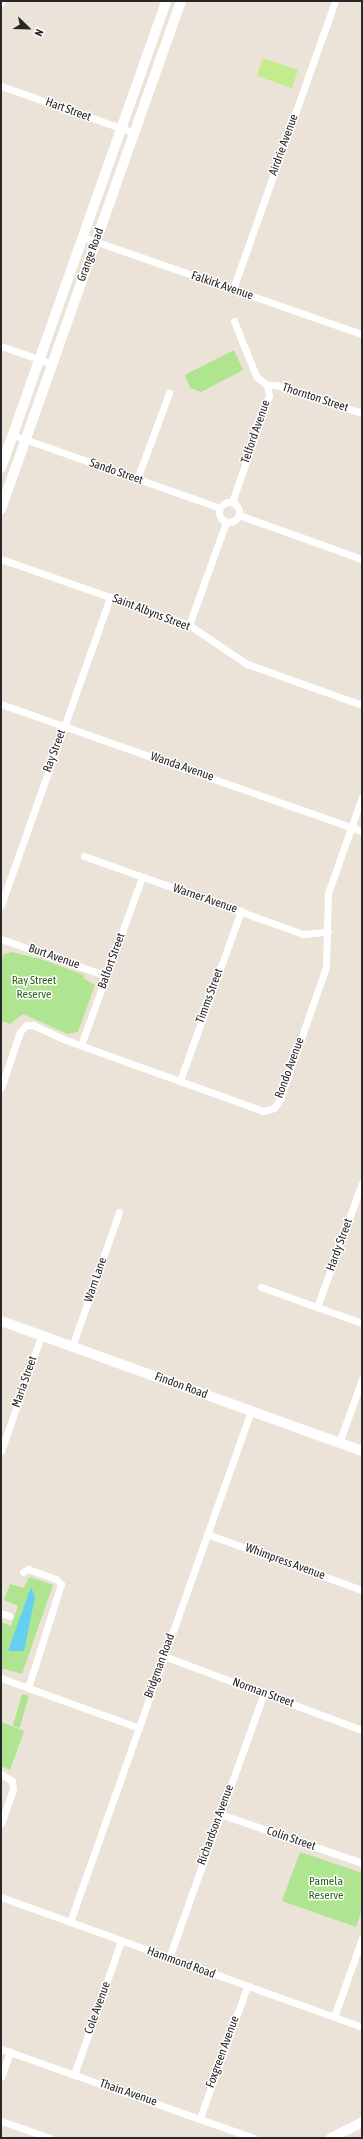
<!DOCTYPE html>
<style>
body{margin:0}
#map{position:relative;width:363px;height:2139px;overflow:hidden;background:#ebe2d8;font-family:"Asap Condensed",sans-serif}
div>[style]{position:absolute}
.green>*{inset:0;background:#afe491;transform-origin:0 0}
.pitch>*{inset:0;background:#c5ec8c;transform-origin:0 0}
.water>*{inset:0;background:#65cff2}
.minor>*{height:7px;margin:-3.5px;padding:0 3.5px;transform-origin:3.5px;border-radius:3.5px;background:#fff}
.minor>.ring{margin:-3.5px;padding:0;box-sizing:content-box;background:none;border:7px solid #fff;border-radius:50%}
.secondary>*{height:10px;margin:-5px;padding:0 5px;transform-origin:5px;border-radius:5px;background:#fff}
span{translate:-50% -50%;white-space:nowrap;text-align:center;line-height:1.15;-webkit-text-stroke:3px #fff;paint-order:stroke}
.street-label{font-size:12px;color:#272727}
.park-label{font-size:12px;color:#286616}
.frame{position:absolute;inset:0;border:2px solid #272727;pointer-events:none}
.north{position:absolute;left:8px;top:8px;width:40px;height:40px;-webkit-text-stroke:3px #fff;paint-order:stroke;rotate:113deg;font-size:11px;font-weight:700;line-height:16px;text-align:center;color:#272727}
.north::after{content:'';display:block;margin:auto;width:14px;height:18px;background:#272727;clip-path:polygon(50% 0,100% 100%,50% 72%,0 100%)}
</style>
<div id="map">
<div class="green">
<div style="clip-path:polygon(234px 350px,243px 370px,201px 392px,190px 388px,185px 375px)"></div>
<div style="clip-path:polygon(11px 952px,41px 959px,84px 975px,83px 978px,95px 985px,78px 1032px,68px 1034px,23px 1014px,10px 1024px,1px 1021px,1px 961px,4px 954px)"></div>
<div style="clip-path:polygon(30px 1577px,53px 1585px,22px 1674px,1px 1668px,1px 1622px,11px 1626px,18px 1606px,4px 1600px,10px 1584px,23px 1588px)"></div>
<div style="left:22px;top:1694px;width:7px;height:33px;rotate:16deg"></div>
<div style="clip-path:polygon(1px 1722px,24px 1731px,10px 1770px,1px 1766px)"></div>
<div style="clip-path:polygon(300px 1852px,362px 1873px,362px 1909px,356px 1927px,282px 1901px)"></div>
</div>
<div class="pitch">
<div style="left:263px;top:58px;width:37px;height:19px;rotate:19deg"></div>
</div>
<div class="water">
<div style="clip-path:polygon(31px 1587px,35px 1597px,24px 1651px,8px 1651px)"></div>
</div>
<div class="minor">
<div style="left:1px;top:3px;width:2px;rotate:-63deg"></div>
<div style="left:1px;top:86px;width:142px;rotate:19.3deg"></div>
<div style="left:83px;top:237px;width:295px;rotate:19.2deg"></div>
<div style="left:233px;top:289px;width:306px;rotate:-70.5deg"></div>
<div style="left:1px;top:346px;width:55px;rotate:19.1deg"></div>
<div style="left:267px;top:385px;width:9px"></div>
<div style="left:276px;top:385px;width:90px;rotate:18deg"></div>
<div style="left:13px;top:435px;width:219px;rotate:19.4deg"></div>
<div style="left:137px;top:479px;width:92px;rotate:-69.6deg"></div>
<div class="ring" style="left:219px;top:502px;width:13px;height:13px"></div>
<div style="left:232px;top:502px;width:112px;rotate:-70.8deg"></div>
<div style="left:269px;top:396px;width:11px;rotate:-100deg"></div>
<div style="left:267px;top:385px;width:14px;rotate:-141deg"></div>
<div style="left:256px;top:376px;width:59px;rotate:-111.8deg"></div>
<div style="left:239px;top:515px;width:131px;rotate:19.7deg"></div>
<div style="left:1px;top:559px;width:199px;rotate:19.3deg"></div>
<div style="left:189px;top:625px;width:70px;rotate:33.9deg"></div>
<div style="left:247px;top:664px;width:122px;rotate:19.6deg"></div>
<div style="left:189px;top:625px;width:109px;rotate:-70.2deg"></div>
<div style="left:1px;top:704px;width:383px;rotate:19.4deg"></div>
<div style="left:84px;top:856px;width:232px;rotate:19.6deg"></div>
<div style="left:303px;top:934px;width:25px;rotate:-5deg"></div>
<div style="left:1px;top:905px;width:327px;rotate:-70.5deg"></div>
<div style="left:1px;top:939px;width:112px;rotate:19.2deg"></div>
<div style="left:81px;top:1045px;width:179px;rotate:-70deg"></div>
<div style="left:180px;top:1081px;width:181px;rotate:-70.3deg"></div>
<div style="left:1px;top:1088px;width:59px;rotate:-71.3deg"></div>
<div style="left:20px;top:1032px;width:9px;rotate:-49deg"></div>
<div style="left:26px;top:1025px;width:7px"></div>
<div style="left:33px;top:1025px;width:33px;rotate:25deg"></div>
<div style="left:63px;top:1039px;width:213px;rotate:19.8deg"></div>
<div style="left:263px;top:1111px;width:11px;rotate:-15deg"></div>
<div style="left:274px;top:1108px;width:11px;rotate:-56deg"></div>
<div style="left:280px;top:1099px;width:140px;rotate:-70.8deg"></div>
<div style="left:326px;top:967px;width:74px;rotate:-88.5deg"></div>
<div style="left:328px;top:893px;width:102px;rotate:-70.5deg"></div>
<div style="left:261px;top:1287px;width:107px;rotate:19.6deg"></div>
<div style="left:317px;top:1307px;width:132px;rotate:-70.1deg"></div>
<div style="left:72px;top:1347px;width:143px;rotate:-70.8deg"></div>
<div style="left:339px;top:1443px;width:68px;rotate:-70.2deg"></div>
<div style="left:1px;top:1451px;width:122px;rotate:-70.8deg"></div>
<div style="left:207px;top:1534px;width:165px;rotate:19.9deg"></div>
<div style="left:23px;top:1572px;width:6px;rotate:-31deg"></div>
<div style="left:28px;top:1569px;width:30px;rotate:20deg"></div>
<div style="left:56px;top:1579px;width:7px;rotate:45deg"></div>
<div style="left:61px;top:1584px;width:109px;rotate:107.6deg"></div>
<div style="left:1px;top:1613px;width:9px;rotate:18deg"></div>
<div style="left:164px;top:1656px;width:211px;rotate:20.5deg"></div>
<div style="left:1px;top:1678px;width:147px;rotate:19.9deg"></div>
<div style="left:1px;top:1774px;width:13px;rotate:32deg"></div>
<div style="left:12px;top:1781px;width:8px;rotate:83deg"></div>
<div style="left:13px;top:1789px;width:36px;rotate:109deg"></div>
<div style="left:220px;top:1814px;width:150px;rotate:19deg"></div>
<div style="left:1px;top:1897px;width:384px;rotate:19.8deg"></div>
<div style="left:70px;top:1922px;width:542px;rotate:-70.5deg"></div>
<div style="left:169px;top:1958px;width:282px;rotate:-70.3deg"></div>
<div style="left:334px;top:2017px;width:84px;rotate:-70.5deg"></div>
<div style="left:1px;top:2049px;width:268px;rotate:19.4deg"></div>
<div style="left:74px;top:2075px;width:142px;rotate:-70.7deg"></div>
<div style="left:1px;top:2077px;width:27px;rotate:-70deg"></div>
<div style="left:200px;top:2118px;width:139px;rotate:-70.3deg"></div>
<div style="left:1px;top:2121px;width:52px;rotate:19.1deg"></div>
</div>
<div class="secondary">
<div style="left:1px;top:468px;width:495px;rotate:-70.5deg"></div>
<div style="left:1px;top:509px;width:539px;rotate:-70.49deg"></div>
<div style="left:1px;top:1321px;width:384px;rotate:19.8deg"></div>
<div style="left:331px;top:2138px;width:35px;rotate:-27deg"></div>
</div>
<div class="street-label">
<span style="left:68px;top:110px;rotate:20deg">Hart Street</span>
<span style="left:284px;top:145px;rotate:-70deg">Airdrie Avenue</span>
<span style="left:91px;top:255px;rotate:-70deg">Grange Road</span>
<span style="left:222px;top:286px;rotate:19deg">Falkirk Avenue</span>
<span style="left:315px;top:398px;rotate:18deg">Thornton Street</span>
<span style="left:256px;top:432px;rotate:-71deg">Telford Avenue</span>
<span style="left:116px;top:472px;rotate:19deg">Sando Street</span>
<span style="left:151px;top:613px;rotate:21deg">Saint Albyns Street</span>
<span style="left:55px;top:751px;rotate:-70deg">Ray Street</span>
<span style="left:182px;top:767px;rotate:19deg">Wanda Avenue</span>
<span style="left:205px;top:899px;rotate:19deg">Warner Avenue</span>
<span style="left:54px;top:957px;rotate:19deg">Burt Avenue</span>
<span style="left:112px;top:961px;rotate:-70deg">Balfort Street</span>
<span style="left:210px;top:996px;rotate:-70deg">Timms Street</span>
<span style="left:290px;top:1068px;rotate:-70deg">Rondo Avenue</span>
<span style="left:340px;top:1245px;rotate:-70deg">Hardy Street</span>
<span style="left:96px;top:1280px;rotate:-71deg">Warn Lane</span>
<span style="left:25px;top:1382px;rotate:-71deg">Maria Street</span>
<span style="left:181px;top:1386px;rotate:20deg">Findon Road</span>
<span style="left:285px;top:1562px;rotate:20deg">Whimpress Avenue</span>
<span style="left:160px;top:1666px;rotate:-70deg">Bridgman Road</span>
<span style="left:263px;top:1693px;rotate:20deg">Norman Street</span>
<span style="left:216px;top:1825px;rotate:-70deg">Richardson Avenue</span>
<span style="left:291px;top:1839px;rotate:19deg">Colin Street</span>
<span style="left:181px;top:1963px;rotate:20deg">Hammond Road</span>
<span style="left:98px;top:2008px;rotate:-70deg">Cole Avenue</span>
<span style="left:223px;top:2052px;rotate:-70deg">Foxgreen Avenue</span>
<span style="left:128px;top:2093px;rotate:19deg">Thain Avenue</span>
</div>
<div class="park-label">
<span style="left:34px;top:988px">Ray Street<br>Reserve</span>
<span style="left:326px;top:1889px">Pamela<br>Reserve</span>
</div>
<div class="frame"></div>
<div class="north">N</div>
</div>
